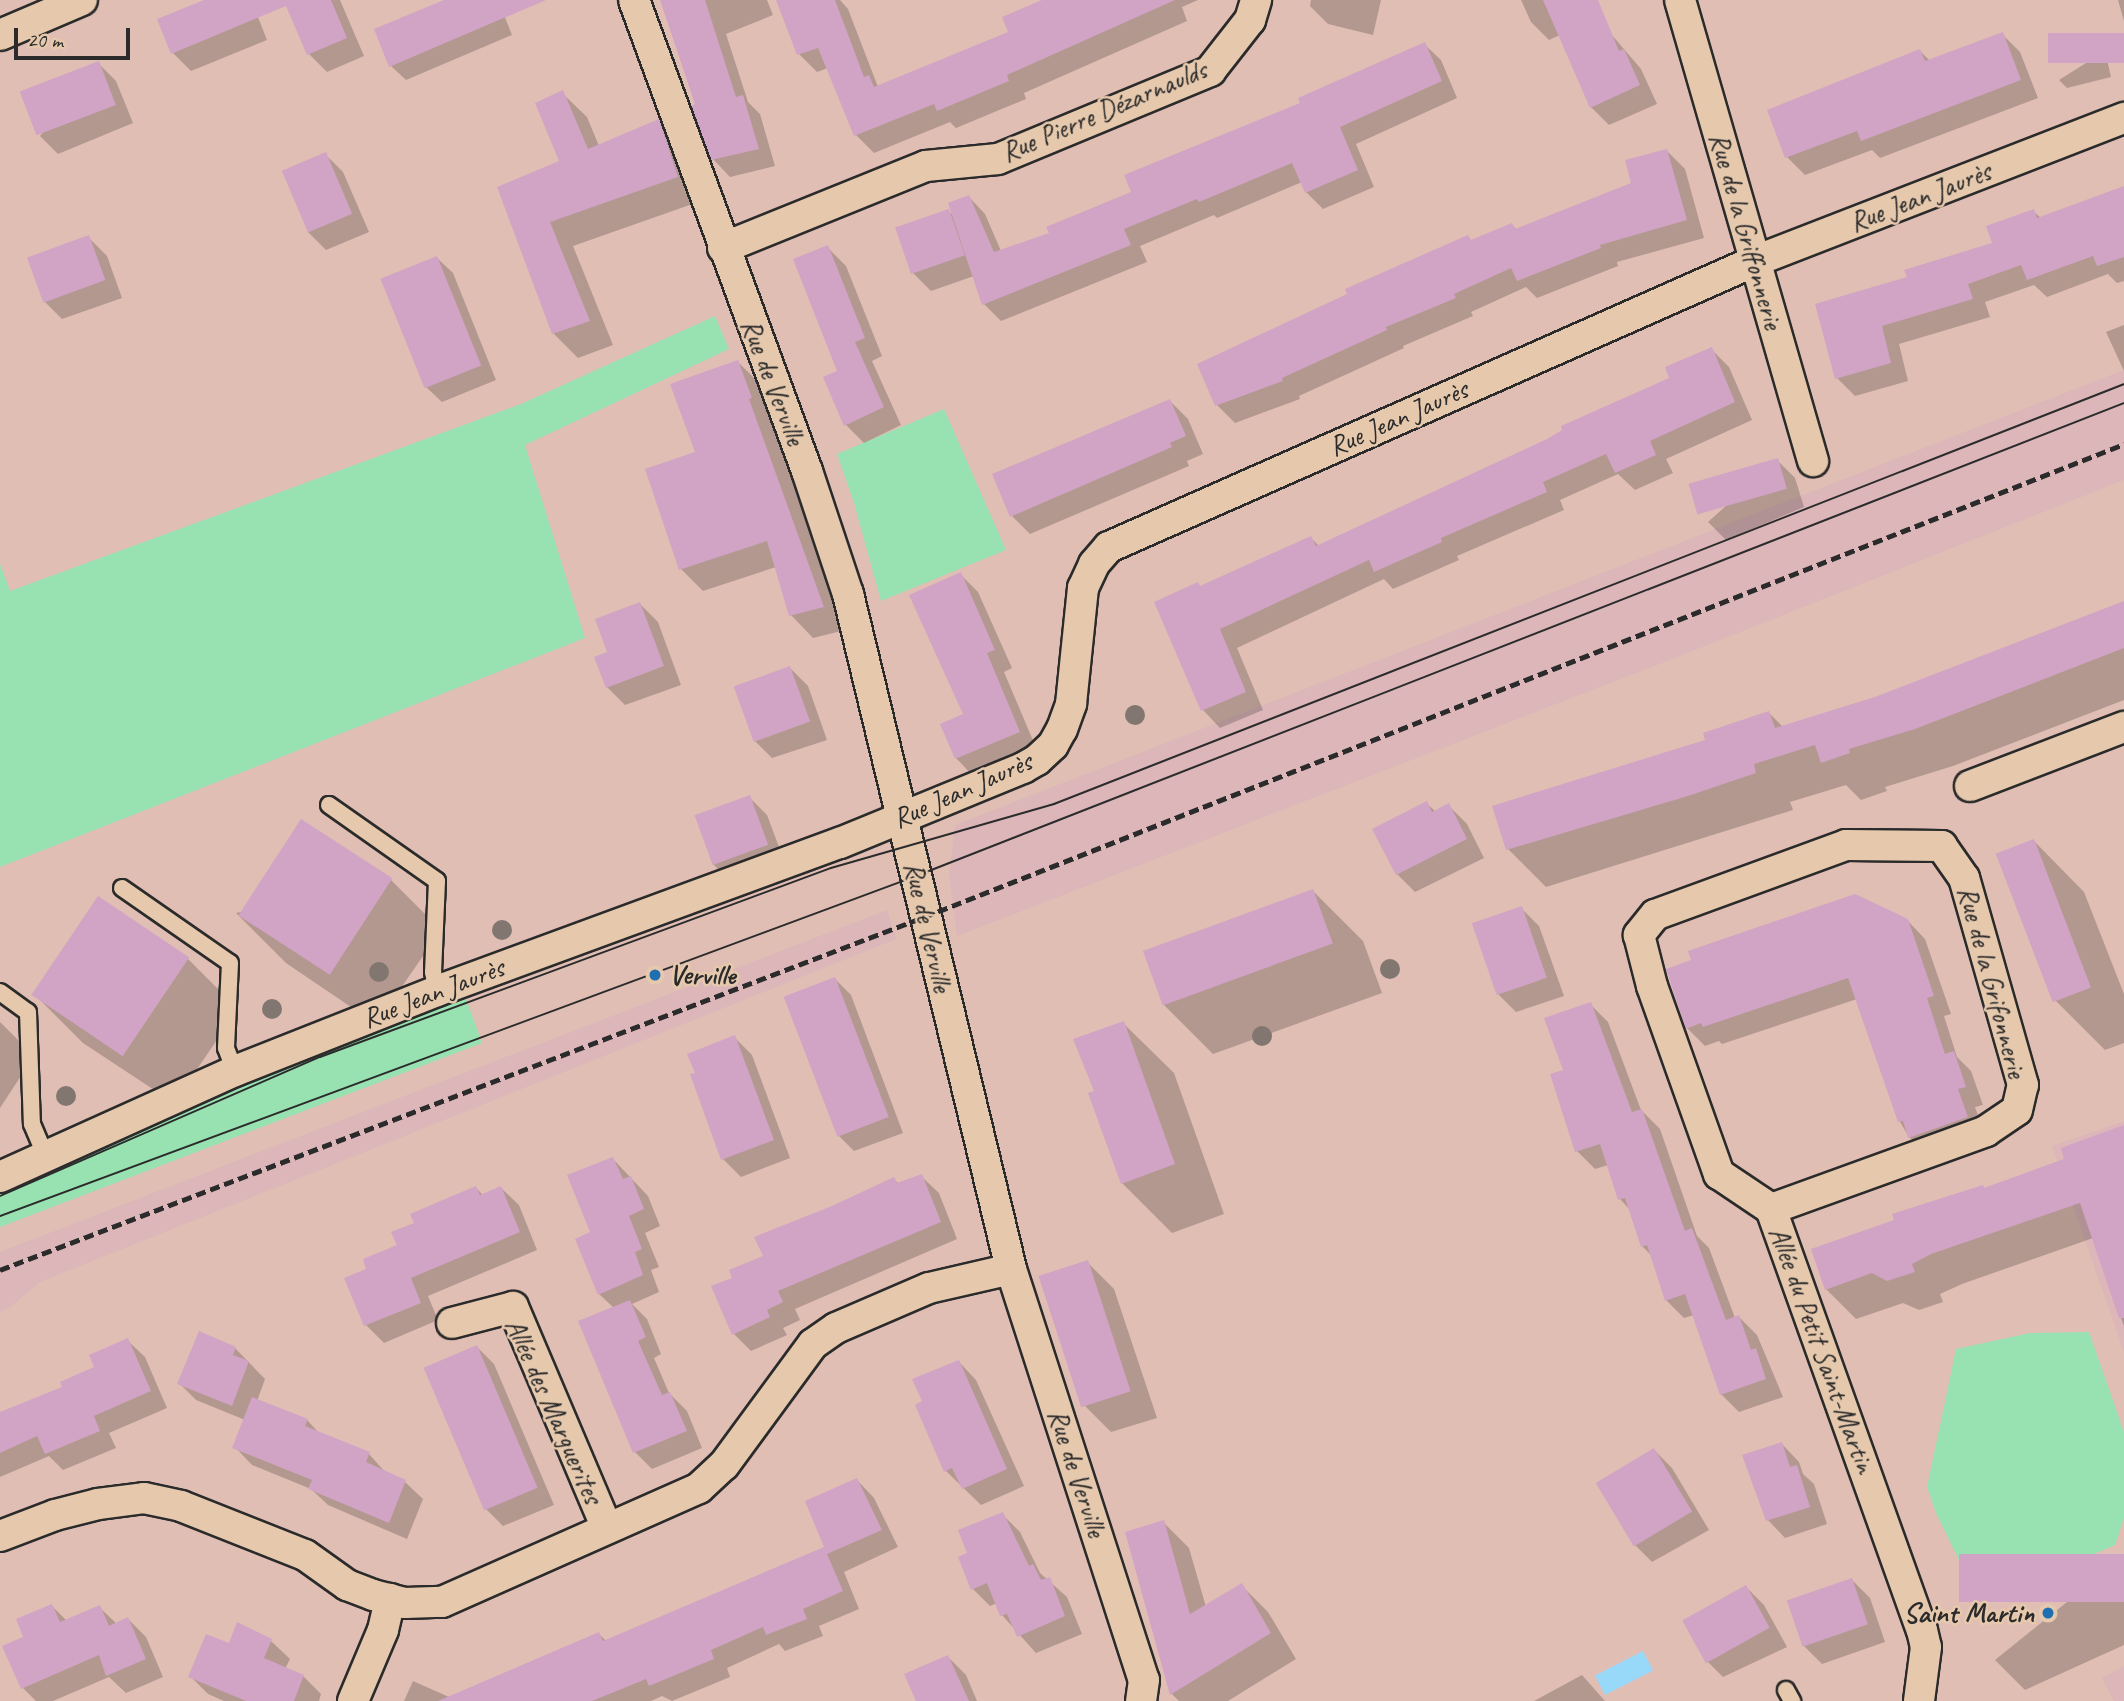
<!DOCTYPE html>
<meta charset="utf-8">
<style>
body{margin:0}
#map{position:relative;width:2124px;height:1701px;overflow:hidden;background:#e0beb4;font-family:Caveat,sans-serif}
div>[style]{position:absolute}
.built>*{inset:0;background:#dcb6b9}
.green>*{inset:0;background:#98e2b1}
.water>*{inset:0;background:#98d9fa;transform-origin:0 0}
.shadow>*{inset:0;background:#0003}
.building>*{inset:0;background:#d1a3c4;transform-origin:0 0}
.roads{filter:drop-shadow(2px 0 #2b2b2b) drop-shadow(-2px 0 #2b2b2b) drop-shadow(0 2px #2b2b2b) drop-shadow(0 -2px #2b2b2b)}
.lane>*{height:16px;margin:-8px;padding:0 8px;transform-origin:8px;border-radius:8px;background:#e6c9ad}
.street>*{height:30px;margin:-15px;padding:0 15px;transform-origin:15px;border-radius:15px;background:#e6c9ad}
.tram>*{height:2px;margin:-1px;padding:0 1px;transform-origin:1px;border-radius:1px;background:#2b2b2b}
.rail>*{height:5px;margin-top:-2.5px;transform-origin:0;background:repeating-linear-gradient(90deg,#2b2b2b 0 10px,transparent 0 15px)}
.trees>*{width:20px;height:20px;margin:-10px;border-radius:50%;background:#827770}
.dots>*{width:19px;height:19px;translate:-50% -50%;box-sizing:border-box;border:4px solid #e6c9ad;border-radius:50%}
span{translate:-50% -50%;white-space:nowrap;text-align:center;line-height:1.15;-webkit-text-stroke:5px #e6c9ad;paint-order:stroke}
.street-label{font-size:28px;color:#2b2b2b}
.poi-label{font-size:28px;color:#2b2b2b;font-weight:700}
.left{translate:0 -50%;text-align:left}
.right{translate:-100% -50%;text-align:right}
.scale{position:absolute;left:14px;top:28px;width:116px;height:32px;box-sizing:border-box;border:4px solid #2b2b2b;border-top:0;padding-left:9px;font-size:21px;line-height:24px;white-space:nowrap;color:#2b2b2b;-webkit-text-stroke:5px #e6c9ad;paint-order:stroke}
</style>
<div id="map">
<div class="built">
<div style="clip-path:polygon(2124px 370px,2124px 480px,1662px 663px,957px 936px,949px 875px,955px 825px)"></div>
<div style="clip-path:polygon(887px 910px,896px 939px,40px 1282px,9px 1308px,0 1312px,0 1252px)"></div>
<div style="clip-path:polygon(2124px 1121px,2124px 1352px,2052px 1146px)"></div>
<div style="clip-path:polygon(2124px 1666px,2124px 1701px,2114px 1701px,2102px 1678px)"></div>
</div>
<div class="green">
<div style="clip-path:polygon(715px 316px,729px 349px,525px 445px,585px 638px,0 867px,0 564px,10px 591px,521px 404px)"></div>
<div style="clip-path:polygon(944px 409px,1006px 550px,881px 601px,854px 503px,837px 454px)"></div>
<div style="clip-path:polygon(466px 999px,482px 1043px,0 1227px,0 1189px,295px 1057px)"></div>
<div style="clip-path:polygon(2089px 1332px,2124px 1432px,2124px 1518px,2115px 1545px,2005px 1592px,1971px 1585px,1936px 1513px,1927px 1487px,1956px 1349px,2030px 1333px)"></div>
</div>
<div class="water">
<div style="left:1643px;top:1651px;width:22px;height:54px;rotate:63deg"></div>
</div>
<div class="shadow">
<div style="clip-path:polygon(208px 0,247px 0,254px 7px,267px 40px,191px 71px,173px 53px,159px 20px)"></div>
<div style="clip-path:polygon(285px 0,340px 0,364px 56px,327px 72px,309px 54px)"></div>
<div style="clip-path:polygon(448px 0,498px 0,512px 35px,406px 80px,391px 66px)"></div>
<div style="clip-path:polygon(662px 0,767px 0,773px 15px,726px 34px,748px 102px,760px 114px,775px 166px,730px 177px,713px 159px)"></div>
<div style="clip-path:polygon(805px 0,840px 0,848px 9px,878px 87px,1010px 33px,1047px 0,1198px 0,1182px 7px,1187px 21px,1024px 93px,1026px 99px,956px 128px,950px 122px,874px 153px,856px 135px,828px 68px,817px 72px,799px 54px,782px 9px)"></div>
<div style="clip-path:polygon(1311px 0,1381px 0,1373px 35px,1328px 24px,1310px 6px)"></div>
<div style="clip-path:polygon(1521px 0,1591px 0,1611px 34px,1641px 69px,1657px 104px,1609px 125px,1591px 107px,1560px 35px,1549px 40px,1531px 22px)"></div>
<div style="clip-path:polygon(2118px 0,2124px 0,2124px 21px)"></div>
<div style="clip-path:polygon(2002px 34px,2020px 52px,2038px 98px,1880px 158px,1872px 150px,1805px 175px,1787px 157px,1920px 51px,1930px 61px)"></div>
<div style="clip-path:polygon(1424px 44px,1441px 60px,1457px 98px,1356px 144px,1374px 187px,1323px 209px,1306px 192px,1302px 182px,1217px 218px,1214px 215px,1140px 246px,1147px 262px,1001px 321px,984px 304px,974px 276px,931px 291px,913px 273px,948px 211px,954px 216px,969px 197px,985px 214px,1001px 251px,1051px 234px)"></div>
<div style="clip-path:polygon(2105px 51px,2111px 77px,2067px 88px,2059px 80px)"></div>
<div style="clip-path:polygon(98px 63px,116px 81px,133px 123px,58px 154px,40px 136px)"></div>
<div style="clip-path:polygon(562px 93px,587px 117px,599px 146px,659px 121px,683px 145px,701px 201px,573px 246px,613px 345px,578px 358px,553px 333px,499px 188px,561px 162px)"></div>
<div style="clip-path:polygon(1667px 151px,1685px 169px,1704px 238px,1617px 262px,1618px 266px,1537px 298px,1526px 287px,1471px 312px,1473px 316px,1403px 346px,1404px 348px,1299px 396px,1300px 399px,1235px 423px,1217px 405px,1472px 241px,1512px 225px,1517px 230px,1633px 184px)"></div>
<div style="clip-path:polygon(325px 154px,343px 172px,369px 232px,326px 250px,308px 232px)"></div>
<div style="clip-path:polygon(2124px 188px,2124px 281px,2117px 283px,2108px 274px,2047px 297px,2034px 285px,1985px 302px,1990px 317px,1899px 344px,1908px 381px,1855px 396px,1837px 378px,1909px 278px,1995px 244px,2033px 211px,2041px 218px)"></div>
<div style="clip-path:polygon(89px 238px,107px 256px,122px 298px,62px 319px,44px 301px)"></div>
<div style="clip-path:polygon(828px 248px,846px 266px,882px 356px,872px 361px,901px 425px,864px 443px,846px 425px)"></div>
<div style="clip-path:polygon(437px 258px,453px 273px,496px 380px,442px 402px,426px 387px)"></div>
<div style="clip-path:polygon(2124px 325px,2124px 371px,2106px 332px)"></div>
<div style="clip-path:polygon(1711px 349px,1729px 367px,1752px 420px,1666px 459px,1673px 473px,1635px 490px,1618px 474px,1560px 500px,1564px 510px,1457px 556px,1459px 560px,1393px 589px,1384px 579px,1237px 648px,1263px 710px,1220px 728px,1203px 710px,1201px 588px,1311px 538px,1320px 547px,1547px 440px,1671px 378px)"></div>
<div style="clip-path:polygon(738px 362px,760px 384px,845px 630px,813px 638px,791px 615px,776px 567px,703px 591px,681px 569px,697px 453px)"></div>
<div style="clip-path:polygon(1170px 401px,1188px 419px,1203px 454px,1187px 461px,1189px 466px,1030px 534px,1012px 516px)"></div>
<div style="clip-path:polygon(1777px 460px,1795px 478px,1804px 507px,1726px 540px,1708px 522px)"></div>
<div style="clip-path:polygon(960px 574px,978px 592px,1012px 668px,1004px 672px,1037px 750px,974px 777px,956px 758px,942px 725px,965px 715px)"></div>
<div style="clip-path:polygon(2124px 602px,2124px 700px,1953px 766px,1885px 787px,1887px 791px,1861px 800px,1846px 785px,1790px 802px,1793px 810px,1546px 887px,1508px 849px,1769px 713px,1783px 727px,1876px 699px)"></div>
<div style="clip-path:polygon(640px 604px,658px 622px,681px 685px,625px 705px,607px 687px,609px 653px)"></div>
<div style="clip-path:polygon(790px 668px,808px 686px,827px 740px,772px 758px,754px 740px)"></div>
<div style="clip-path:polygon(749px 797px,767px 815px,785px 863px,731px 882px,713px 864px)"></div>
<div style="clip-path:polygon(1426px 803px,1436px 812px,1449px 806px,1467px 824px,1484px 858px,1415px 892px,1397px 874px)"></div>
<div style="clip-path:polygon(2034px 841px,2084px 892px,2124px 994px,2124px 1043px,2105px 1050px,2055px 1000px)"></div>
<div style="clip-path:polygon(391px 880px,441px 930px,376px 1024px,286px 963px,236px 913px)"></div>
<div style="clip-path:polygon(1313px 891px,1363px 941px,1382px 993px,1213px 1054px,1163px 1004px)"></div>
<div style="clip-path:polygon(1521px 908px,1539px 926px,1564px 996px,1516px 1012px,1498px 994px)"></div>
<div style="clip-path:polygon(1907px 920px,1925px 939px,1951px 1014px,1944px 1016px,1957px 1057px,1971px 1071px,1983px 1105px,1975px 1107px,1985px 1135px,1927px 1155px,1909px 1137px,1900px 1122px,1857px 999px,1722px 1044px,1719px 1041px,1705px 1046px,1687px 1028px)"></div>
<div style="clip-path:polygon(188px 959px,238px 1009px,174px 1103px,83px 1043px,33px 993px)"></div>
<div style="clip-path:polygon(835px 979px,851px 995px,903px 1133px,854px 1151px,838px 1135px)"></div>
<div style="clip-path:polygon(1590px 1004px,1608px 1022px,1641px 1110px,1660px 1129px,1697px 1236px,1709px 1248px,1735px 1318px,1739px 1317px,1757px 1335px,1783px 1397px,1739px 1412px,1721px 1394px,1694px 1315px,1684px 1318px,1666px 1300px,1652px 1256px,1642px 1246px,1630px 1210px,1620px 1199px,1608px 1165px,1595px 1169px,1577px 1151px,1565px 1071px)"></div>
<div style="clip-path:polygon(0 1022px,34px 1056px,0 1108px)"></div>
<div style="clip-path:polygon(1123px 1023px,1174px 1073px,1224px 1214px,1172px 1233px,1122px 1183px,1096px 1092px)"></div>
<div style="clip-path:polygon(734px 1037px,752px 1055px,790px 1158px,741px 1177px,723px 1159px,697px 1074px)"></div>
<div style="clip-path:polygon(2124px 1127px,2124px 1326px,2093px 1238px,1962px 1284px,1940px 1294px,1943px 1302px,1919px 1310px,1903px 1303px,1856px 1319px,1826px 1289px,1985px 1189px,2067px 1160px)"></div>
<div style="clip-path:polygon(613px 1159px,648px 1196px,660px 1226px,645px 1233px,659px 1267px,651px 1270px,659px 1292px,632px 1304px,647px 1319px,661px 1354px,654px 1358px,669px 1393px,687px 1411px,702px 1448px,652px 1469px,635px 1452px,614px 1308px,599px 1294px,592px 1233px)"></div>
<div style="clip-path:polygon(921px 1176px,939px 1193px,957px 1239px,795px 1309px,800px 1320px,783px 1328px,787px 1335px,751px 1351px,734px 1334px,735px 1279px,832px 1208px,894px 1179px,899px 1184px)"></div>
<div style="clip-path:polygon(476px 1188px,483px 1195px,501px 1188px,519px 1205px,537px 1250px,428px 1296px,438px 1320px,384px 1343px,366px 1325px,368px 1270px,399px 1246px,416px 1224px)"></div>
<div style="clip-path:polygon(1087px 1262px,1114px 1289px,1157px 1418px,1111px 1432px,1084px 1405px)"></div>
<div style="clip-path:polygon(128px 1341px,145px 1357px,167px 1408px,109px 1433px,116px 1448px,63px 1470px,49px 1456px,0 1477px,0 1414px,64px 1387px,96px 1367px)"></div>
<div style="clip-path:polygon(477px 1347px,494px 1364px,554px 1505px,503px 1526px,486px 1509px,427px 1370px)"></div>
<div style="clip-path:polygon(235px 1348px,265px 1379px,257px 1401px,307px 1420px,321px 1435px,369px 1454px,386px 1473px,405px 1482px,423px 1499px,407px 1539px,328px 1505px,311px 1489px,252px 1465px,235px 1447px,245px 1420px,196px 1400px,179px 1383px)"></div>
<div style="clip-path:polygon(959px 1362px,976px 1380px,1024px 1486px,981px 1505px,946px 1471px,924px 1402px)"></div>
<div style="clip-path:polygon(1782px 1444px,1799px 1462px,1803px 1474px,1814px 1484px,1827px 1524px,1785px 1538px,1768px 1520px)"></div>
<div style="clip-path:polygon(1654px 1450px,1672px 1468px,1709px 1530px,1652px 1562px,1634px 1544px,1599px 1484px)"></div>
<div style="clip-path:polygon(857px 1480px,874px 1498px,898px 1547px,844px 1572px,859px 1609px,819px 1626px,823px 1636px,785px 1651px,779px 1644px,727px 1668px,730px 1677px,672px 1701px,662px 1696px,651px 1701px,499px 1701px,599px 1634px,606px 1641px,827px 1548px)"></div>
<div style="clip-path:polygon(1002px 1514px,1020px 1532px,1040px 1573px,1067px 1597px,1082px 1634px,1036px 1653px,1002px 1615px,997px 1603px,990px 1606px,973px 1589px,969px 1553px)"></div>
<div style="clip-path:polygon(1163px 1522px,1189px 1548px,1206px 1607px,1242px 1586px,1268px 1612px,1296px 1659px,1228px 1701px,1179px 1701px,1172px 1694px,1127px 1533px)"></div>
<div style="clip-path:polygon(2124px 1556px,2124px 1645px,2025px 1690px,1995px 1660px)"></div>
<div style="clip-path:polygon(1852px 1580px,1870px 1598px,1885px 1642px,1822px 1664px,1804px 1646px)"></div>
<div style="clip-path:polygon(1746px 1587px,1764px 1605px,1787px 1647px,1723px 1677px,1705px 1659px,1684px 1620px)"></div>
<div style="clip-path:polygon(52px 1606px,67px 1621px,99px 1607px,117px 1624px,128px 1619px,146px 1637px,163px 1677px,126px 1693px,109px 1677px,53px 1701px,36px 1701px,23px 1688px,25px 1638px)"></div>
<div style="clip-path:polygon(238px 1625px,271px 1641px,290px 1659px,285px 1669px,303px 1676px,321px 1694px,319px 1701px,224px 1701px,208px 1694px,190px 1676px,230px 1645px)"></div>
<div style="clip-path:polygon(948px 1657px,966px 1675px,977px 1701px,918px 1701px)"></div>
<div style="clip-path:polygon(1582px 1675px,1605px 1701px,1534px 1701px)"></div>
<div style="clip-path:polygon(413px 1681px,458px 1701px,404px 1701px)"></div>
</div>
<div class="building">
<div style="clip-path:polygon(204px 0,331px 0,347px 38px,307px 55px,286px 6px,171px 54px,157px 19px)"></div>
<div style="clip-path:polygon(444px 0,546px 0,389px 67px,374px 29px)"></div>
<div style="clip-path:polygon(660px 0,705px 0,736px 97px,743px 95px,759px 149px,711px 160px,691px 106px,695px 104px)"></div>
<div style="clip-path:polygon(776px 0,835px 0,864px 77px,869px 75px,874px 87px,1008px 32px,1002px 17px,1042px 0,1175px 0,1007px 75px,1009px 81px,937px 111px,934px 104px,854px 136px,818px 48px,797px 55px)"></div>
<div style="clip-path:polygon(1543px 0,1598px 0,1619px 51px,1624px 49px,1640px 85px,1590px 108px)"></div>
<div style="clip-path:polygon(2003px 32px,2021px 80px,1861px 141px,1857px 131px,1785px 158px,1767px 110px,1920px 49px,1925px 61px)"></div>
<div style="left:2124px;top:33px;width:30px;height:76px;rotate:90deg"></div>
<div style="clip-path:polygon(1425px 42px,1442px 81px,1340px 127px,1358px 170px,1305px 193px,1292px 163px,1199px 202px,1197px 199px,1124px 229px,1131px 245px,982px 305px,948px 203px,969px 195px,994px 252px,1049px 233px,1046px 227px,1131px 192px,1124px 175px,1300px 103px,1298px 98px)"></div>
<div style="left:99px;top:61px;width:47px;height:85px;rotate:69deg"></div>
<div style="clip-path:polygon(563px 90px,588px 149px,659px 119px,678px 177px,550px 222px,590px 321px,552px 334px,497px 187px,559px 161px,535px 103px)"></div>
<div style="clip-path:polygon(1667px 149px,1687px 220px,1600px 245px,1601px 248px,1517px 281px,1511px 268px,1454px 294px,1456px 298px,1386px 327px,1387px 330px,1282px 378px,1283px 381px,1215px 406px,1197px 364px,1347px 294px,1345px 289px,1468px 235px,1471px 240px,1512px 223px,1515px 229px,1631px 183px,1625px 160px)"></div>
<div style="left:326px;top:152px;width:67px;height:48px;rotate:67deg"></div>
<div style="clip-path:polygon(2124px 186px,2124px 257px,2097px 266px,2093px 256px,2027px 280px,2021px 265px,1968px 284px,1973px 299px,1882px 326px,1891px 363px,1835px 379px,1815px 304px,1907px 277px,1904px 270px,1992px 243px,1986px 226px,2034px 209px,2037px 218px)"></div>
<div style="left:949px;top:209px;width:49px;height:57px;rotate:71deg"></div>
<div style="left:89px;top:235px;width:48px;height:66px;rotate:70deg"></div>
<div style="clip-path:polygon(828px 245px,865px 338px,855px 342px,884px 407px,844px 426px,823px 377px,837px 371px,793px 259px)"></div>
<div style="left:437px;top:256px;width:118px;height:61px;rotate:68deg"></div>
<div style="clip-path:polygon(1712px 347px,1735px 402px,1650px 441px,1656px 455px,1615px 473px,1606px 454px,1543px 482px,1547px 492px,1441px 538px,1442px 542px,1374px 572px,1369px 560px,1220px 629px,1246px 692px,1201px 711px,1154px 602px,1198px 582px,1200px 586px,1311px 536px,1316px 546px,1547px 439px,1562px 430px,1561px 426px,1669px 378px,1665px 367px)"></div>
<div style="clip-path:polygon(738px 360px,752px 398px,749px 399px,824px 607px,789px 616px,767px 541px,679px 570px,645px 469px,695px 452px,670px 384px)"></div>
<div style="clip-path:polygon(1170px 399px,1186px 436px,1170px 443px,1172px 447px,1010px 517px,992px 474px)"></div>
<div style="left:1778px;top:458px;width:32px;height:93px;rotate:74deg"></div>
<div style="clip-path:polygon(961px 572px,995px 650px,987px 653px,1020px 732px,955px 759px,940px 724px,963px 714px,909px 595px)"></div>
<div style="clip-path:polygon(2124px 601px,2124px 648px,1915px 729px,1849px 749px,1850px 753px,1821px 763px,1815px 745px,1754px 764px,1756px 773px,1688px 796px,1506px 850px,1492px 806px,1705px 740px,1703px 733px,1769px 711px,1775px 728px,1875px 697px)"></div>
<div style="clip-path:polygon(640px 602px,664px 666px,606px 688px,594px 657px,607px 652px,595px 619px)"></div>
<div style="left:790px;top:666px;width:59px;height:60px;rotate:70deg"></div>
<div style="left:750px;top:795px;width:53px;height:59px;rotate:70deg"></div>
<div style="clip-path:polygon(1427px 801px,1432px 812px,1449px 803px,1467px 839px,1396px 875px,1372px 829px)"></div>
<div style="left:301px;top:819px;width:109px;height:115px;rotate:33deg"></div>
<div style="left:2034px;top:839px;width:159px;height:41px;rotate:69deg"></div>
<div style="left:1313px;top:889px;width:58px;height:181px;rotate:70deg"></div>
<div style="clip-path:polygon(1855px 894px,1908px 919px,1934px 996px,1927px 998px,1945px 1054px,1954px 1051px,1966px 1087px,1958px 1089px,1968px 1117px,1908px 1138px,1903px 1121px,1898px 1122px,1848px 978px,1703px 1027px,1701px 1023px,1686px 1029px,1666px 969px,1691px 960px,1688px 951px)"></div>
<div style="left:98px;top:896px;width:110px;height:119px;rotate:34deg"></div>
<div style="left:1522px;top:906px;width:76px;height:53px;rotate:71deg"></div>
<div style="left:835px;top:977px;width:150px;height:55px;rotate:69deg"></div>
<div style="clip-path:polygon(1591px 1002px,1632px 1112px,1642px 1109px,1685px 1231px,1692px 1228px,1726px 1320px,1739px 1315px,1751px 1350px,1756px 1348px,1766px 1379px,1720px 1395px,1685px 1294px,1665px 1301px,1647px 1245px,1641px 1247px,1625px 1198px,1618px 1200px,1600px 1144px,1575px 1152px,1550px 1074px,1563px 1070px,1544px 1018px)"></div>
<div style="clip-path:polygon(1124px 1021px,1175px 1164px,1121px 1184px,1088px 1093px,1094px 1091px,1073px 1039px)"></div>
<div style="clip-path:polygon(735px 1035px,774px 1140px,721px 1160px,690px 1074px,695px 1073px,687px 1054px)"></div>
<div style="clip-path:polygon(2124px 1125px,2124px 1318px,2119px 1318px,2080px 1203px,1931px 1254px,1912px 1264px,1915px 1272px,1887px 1281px,1872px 1273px,1825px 1290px,1811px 1249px,1894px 1220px,1892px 1214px,1983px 1185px,1984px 1188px,2064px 1159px,2061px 1148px)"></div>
<div style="clip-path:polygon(613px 1157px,623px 1179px,631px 1176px,644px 1209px,629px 1216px,642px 1249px,635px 1252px,643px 1275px,598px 1295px,575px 1239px,590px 1232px,567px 1175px)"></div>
<div style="clip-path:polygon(922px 1174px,941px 1222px,778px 1291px,783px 1302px,767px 1310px,770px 1317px,732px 1335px,711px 1286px,732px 1278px,729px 1270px,763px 1256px,754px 1237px,832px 1206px,894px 1177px,897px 1183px)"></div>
<div style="clip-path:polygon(476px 1186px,480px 1195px,501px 1186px,520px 1232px,411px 1278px,421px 1303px,364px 1326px,344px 1278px,366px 1269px,363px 1259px,397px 1245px,391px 1232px,414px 1223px,410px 1214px)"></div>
<div style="left:1088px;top:1260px;width:138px;height:52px;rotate:72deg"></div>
<div style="clip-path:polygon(630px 1300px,646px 1337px,638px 1341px,662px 1395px,670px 1392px,687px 1431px,633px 1453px,578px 1321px)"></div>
<div style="clip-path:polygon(199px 1331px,236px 1347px,233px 1355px,249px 1361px,232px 1406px,177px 1384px)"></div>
<div style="clip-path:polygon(128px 1338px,151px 1391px,94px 1416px,100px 1431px,45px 1454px,37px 1436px,0 1453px,0 1412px,62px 1387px,60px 1382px,94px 1367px,89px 1355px)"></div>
<div style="left:477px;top:1345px;width:155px;height:58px;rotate:67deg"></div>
<div style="clip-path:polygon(959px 1360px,1007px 1469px,962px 1489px,952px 1468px,944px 1472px,915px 1405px,922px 1401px,912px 1379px)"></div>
<div style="clip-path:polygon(252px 1397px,308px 1419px,305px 1426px,370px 1452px,366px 1462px,406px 1480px,389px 1523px,308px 1489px,312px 1480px,232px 1448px)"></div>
<div style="clip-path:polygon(1782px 1442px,1790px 1467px,1797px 1465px,1810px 1507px,1766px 1521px,1742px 1455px)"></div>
<div style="left:1654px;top:1448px;width:74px;height:68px;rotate:59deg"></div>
<div style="clip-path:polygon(857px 1478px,882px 1530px,827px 1554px,843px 1591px,803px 1609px,807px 1619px,766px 1635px,763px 1627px,711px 1650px,714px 1659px,649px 1686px,646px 1679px,592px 1701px,438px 1701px,599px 1632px,603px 1641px,824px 1547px,805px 1501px)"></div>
<div style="clip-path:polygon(1003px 1512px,1029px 1566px,1033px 1564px,1041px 1580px,1050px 1577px,1065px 1616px,1017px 1637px,1007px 1614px,1000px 1616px,987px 1583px,971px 1590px,958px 1557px,967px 1553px,958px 1530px)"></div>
<div style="clip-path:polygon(1164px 1520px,1190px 1614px,1242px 1583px,1271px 1633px,1170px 1695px,1125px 1532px)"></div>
<div style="left:2124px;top:1554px;width:48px;height:165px;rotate:90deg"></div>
<div style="left:1852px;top:1578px;width:49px;height:69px;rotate:71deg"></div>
<div style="left:1746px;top:1585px;width:49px;height:73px;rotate:61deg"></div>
<div style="clip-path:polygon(52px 1604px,60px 1622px,100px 1605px,109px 1626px,128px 1617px,146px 1659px,106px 1676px,99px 1655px,21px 1689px,2px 1646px,23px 1637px,16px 1619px)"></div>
<div style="clip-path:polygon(237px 1622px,272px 1639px,264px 1658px,304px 1675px,294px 1701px,246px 1701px,188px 1677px,206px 1634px,229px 1643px)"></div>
<div style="clip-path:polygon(948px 1655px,969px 1701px,916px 1701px,904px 1674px)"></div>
</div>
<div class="roads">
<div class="lane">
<div style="left:329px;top:805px;width:132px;rotate:35.1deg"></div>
<div style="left:437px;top:881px;width:91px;rotate:92.5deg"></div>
<div style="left:433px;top:972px;width:19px;rotate:78deg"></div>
<div style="left:122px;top:888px;width:131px;rotate:34.8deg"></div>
<div style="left:230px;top:963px;width:85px;rotate:92.7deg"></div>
<div style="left:226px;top:1048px;width:25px;rotate:69deg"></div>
<div style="left:0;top:992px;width:34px;rotate:36deg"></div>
<div style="left:28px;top:1012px;width:112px;rotate:88deg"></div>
<div style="left:32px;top:1124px;width:36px;rotate:67deg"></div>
<div style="left:1786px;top:1690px;width:13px;rotate:61deg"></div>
</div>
<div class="street">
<div style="left:634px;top:0;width:502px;rotate:69.83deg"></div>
<div style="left:807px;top:471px;width:130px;rotate:71.6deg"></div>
<div style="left:848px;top:594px;width:694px;rotate:76.42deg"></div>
<div style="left:1011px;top:1269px;width:432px;rotate:72.1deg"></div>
<div style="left:1144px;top:1680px;width:21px;rotate:98deg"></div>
<div style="left:1680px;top:0;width:480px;rotate:73.9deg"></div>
<div style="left:0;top:35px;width:89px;rotate:-23.1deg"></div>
<div style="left:723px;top:248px;width:219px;rotate:-22deg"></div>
<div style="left:926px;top:166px;width:72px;rotate:-5.6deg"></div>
<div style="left:998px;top:159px;width:230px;rotate:-22.5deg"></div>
<div style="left:1210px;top:71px;width:65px;rotate:-51.9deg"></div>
<div style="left:1250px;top:20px;width:21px;rotate:-73deg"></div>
<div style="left:1970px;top:786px;width:165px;rotate:-21deg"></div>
<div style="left:0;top:1177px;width:258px;rotate:-24.3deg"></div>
<div style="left:235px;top:1071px;width:217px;rotate:-21.6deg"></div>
<div style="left:437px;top:991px;width:429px;rotate:-20.2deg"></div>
<div style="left:840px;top:843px;width:198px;rotate:-22.3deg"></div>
<div style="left:1023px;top:768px;width:16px;rotate:-30deg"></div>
<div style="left:1037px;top:760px;width:22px;rotate:-43deg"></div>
<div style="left:1053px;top:745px;width:18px;rotate:-61deg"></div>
<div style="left:1062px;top:729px;width:27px;rotate:-70deg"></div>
<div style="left:1071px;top:704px;width:117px;rotate:-84.1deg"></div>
<div style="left:1083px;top:588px;width:26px;rotate:-65deg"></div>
<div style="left:1094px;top:564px;width:23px;rotate:-49deg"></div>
<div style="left:1109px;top:547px;width:706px;rotate:-23.88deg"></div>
<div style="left:1755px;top:261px;width:396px;rotate:-21.2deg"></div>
<div style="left:1771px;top:1209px;width:229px;rotate:-19.9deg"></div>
<div style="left:1986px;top:1131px;width:37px;rotate:-34deg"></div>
<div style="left:2017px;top:1110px;width:26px;rotate:-77deg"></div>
<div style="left:2023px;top:1085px;width:215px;rotate:-105.9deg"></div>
<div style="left:1964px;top:878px;width:39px;rotate:-125deg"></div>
<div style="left:1942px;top:846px;width:96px;rotate:-179.4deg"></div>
<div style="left:1846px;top:845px;width:203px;rotate:159.9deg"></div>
<div style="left:1655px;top:915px;width:26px;rotate:129deg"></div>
<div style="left:1639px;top:935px;width:53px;rotate:75.7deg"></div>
<div style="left:1652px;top:986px;width:200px;rotate:70.4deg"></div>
<div style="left:1719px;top:1174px;width:63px;rotate:33.9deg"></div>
<div style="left:1771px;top:1209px;width:447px;rotate:70.3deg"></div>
<div style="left:1922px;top:1630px;width:17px;rotate:77deg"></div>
<div style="left:1926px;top:1647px;width:54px;rotate:97.4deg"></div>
<div style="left:452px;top:1323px;width:63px;rotate:-14.7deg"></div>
<div style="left:513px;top:1307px;width:240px;rotate:67deg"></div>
<div style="left:0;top:1536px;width:59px;rotate:-20.9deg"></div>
<div style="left:55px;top:1515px;width:44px;rotate:-14.3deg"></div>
<div style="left:98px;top:1504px;width:46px;rotate:-7.4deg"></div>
<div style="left:144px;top:1498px;width:38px;rotate:12deg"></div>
<div style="left:181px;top:1506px;width:133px;rotate:21.6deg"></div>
<div style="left:305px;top:1555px;width:52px;rotate:35.5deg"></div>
<div style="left:347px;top:1585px;width:28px;rotate:21deg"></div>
<div style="left:373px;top:1595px;width:33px;rotate:14deg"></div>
<div style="left:405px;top:1603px;width:37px;rotate:-2deg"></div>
<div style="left:442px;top:1602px;width:281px;rotate:-23.9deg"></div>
<div style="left:699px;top:1488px;width:34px;rotate:-43deg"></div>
<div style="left:724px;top:1465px;width:150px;rotate:-53.7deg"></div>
<div style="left:813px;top:1344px;width:28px;rotate:-35deg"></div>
<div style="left:836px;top:1328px;width:101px;rotate:-23.3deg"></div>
<div style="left:929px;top:1288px;width:84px;rotate:-13deg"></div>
<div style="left:353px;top:1701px;width:77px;rotate:-67.1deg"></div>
<div style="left:383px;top:1630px;width:32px;rotate:-77deg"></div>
</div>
</div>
<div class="tram">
<div style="left:0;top:1196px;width:349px;rotate:-23.5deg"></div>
<div style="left:320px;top:1057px;width:545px;rotate:-20.3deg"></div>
<div style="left:831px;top:868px;width:232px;rotate:-16deg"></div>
<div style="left:1054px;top:804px;width:1149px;rotate:-21.43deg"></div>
<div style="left:0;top:1216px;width:977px;rotate:-20.36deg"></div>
<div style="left:916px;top:876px;width:1297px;rotate:-21.38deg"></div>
</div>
<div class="rail">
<div style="left:0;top:1270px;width:989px;rotate:-20.91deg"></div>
<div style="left:924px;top:917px;width:1290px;rotate:-21.51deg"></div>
</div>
<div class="trees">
<div style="left:1135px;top:715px"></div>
<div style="left:502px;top:930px"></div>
<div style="left:1390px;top:969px"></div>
<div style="left:379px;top:972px"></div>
<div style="left:272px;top:1009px"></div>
<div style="left:1262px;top:1036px"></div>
<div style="left:66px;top:1096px"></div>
</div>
<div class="dots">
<div style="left:655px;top:975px;background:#1f6fb2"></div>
<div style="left:2048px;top:1613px;background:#1f6fb2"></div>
</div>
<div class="street-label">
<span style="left:1104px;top:111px;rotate:-23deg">Rue Pierre Dézarnaulds</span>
<span style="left:1920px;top:197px;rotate:-21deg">Rue Jean Jaurès</span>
<span style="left:1746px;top:231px;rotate:74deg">Rue de la Griffonnerie</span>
<span style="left:773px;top:382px;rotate:69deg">Rue de Verville</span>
<span style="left:1398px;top:418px;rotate:-24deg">Rue Jean Jaurès</span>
<span style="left:962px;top:790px;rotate:-24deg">Rue Jean Jaurès</span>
<span style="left:928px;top:927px;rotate:77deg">Rue de Verville</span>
<span style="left:1992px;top:982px;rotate:75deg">Rue de la Grifonnerie</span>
<span style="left:433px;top:993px;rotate:-21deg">Rue Jean Jaurès</span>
<span style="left:1822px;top:1350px;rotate:70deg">Allée du Petit Saint-Martin</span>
<span style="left:554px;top:1411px;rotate:66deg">Allée des Marguerites</span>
<span style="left:1077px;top:1473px;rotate:72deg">Rue de Verville</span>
</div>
<div class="poi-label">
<span class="left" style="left:669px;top:975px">Verville</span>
<span class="right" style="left:2034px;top:1613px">Saint Martin</span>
</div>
<div class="scale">20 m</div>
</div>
